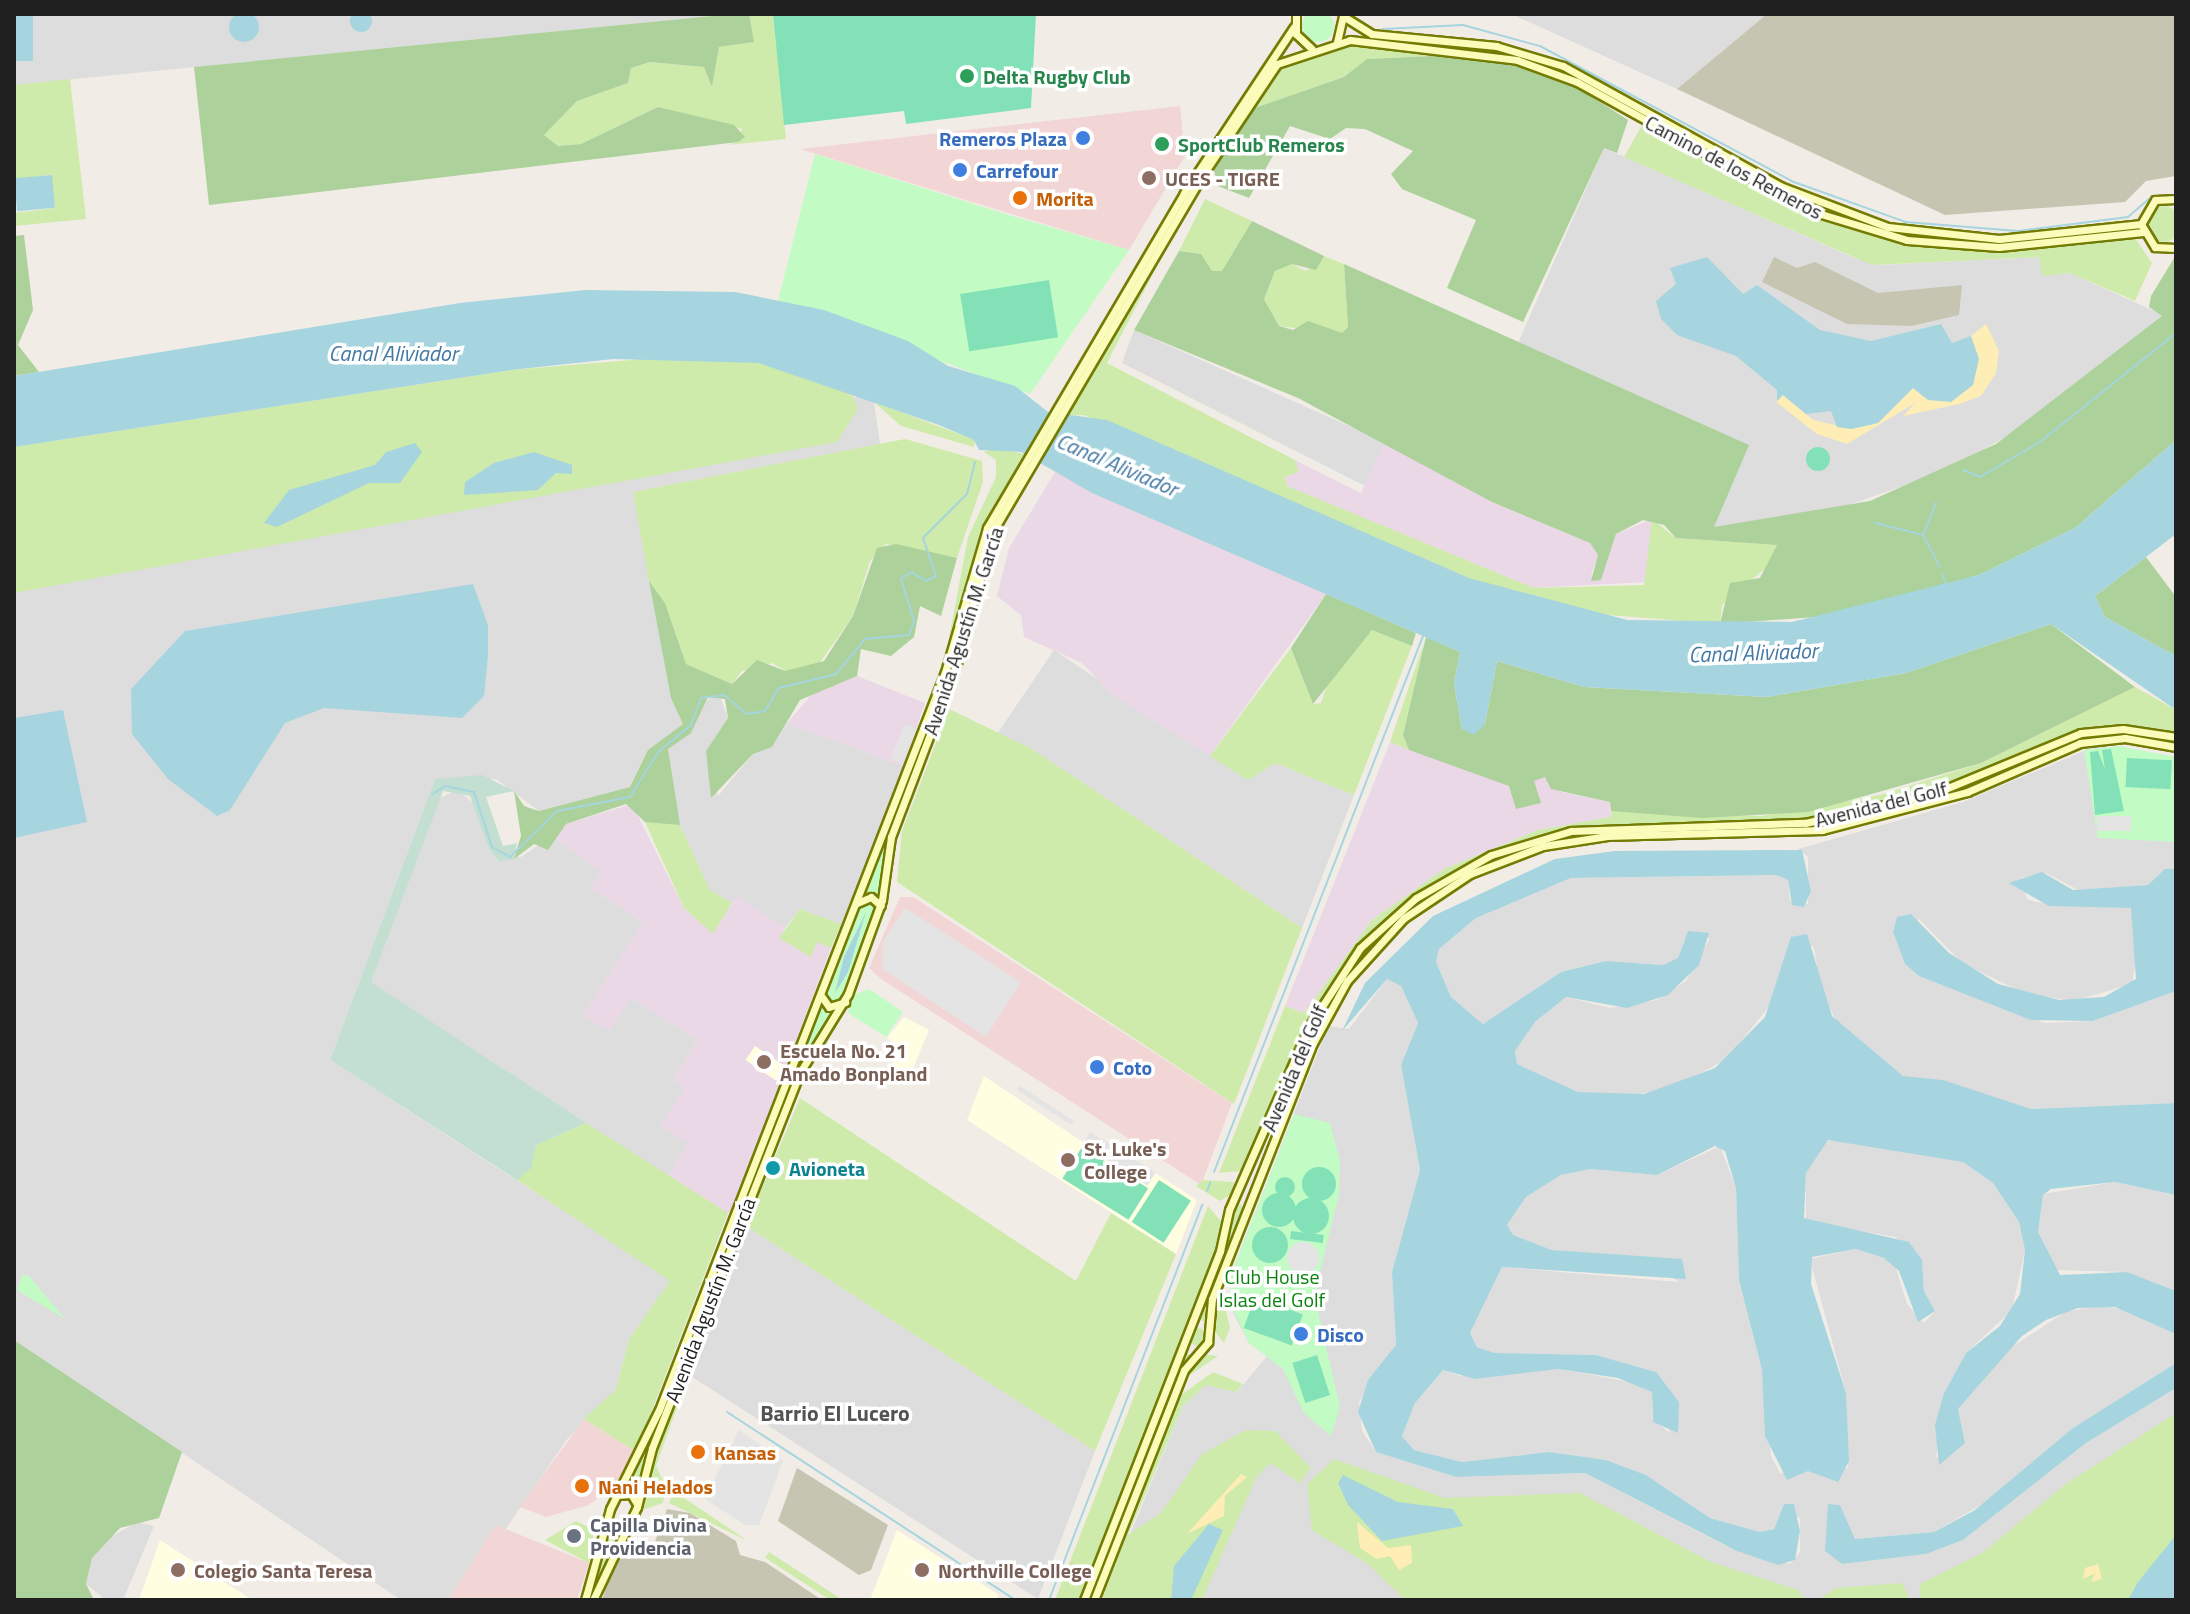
<!DOCTYPE html>
<meta charset="utf-8">
<style>
body{margin:0}
#map{position:relative;width:2190px;height:1614px;overflow:hidden;background:#f1ede6;font-family:"Titillium Web",sans-serif}
div>[style]{position:absolute}
.residential>*{inset:0;background:#dedddd}
.commercial>*{inset:0;background:#f2d5d5}
.industrial>*{inset:0;background:#ead8e7}
.education>*{inset:0;background:#fffee1;transform-origin:0 0}
.construction>*{inset:0;background:#c6c5b1}
.grass>*{inset:0;background:#ceebab;transform-origin:0 0}
.round{border-radius:50%}
.forest>*{inset:0;background:#acd19a}
.wetland>*{inset:0;background:#c3dfd1}
.sand>*{inset:0;background:#ffedb6}
.park>*{inset:0;background:#c3fbc5}
.pitch>*{inset:0;background:#83e1b8;transform-origin:0 0}
.parking>*{inset:0;background:#e4e4e4;transform-origin:0 0}
.water>*{inset:0;background:#a6d5df;transform-origin:0 0}
.stream>*{height:2px;margin:-1px;padding:0 1px;transform-origin:1px;border-radius:1px;background:#a6d5df}
.roads{filter:drop-shadow(2px 0 #747b02) drop-shadow(-2px 0 #747b02) drop-shadow(0 2px #747b02) drop-shadow(0 -2px #747b02)}
.secondary>*{height:7px;margin:-3.5px;padding:0 3.5px;transform-origin:3.5px;border-radius:3.5px;background:#fbfbba}
.dots>*{width:22px;height:22px;translate:-50% -50%;box-sizing:border-box;border:4px solid #fff;border-radius:50%}
span{translate:-50% -50%;white-space:nowrap;text-align:center;line-height:1.15;-webkit-text-stroke:7px #fff;paint-order:stroke}
.leisure-label{font-size:20px;color:#27864d;font-weight:700}
.left{translate:0 -50%;text-align:left}
.shop-label{font-size:20px;color:#366cbe;font-weight:700}
.right{translate:-100% -50%;text-align:right}
.street-label{font-size:20px;color:#202020}
.education-label{font-size:20px;color:#785e54;font-weight:700}
.food-label{font-size:20px;color:#c56008;font-weight:700}
.culture-label{font-size:20px;color:#0d838f;font-weight:700}
.park-label{font-size:20px;color:#09830e}
.worship-label{font-size:20px;color:#5b616d;font-weight:700}
.water-label{font-size:22px;color:#4378a3;font-style:italic}
.neighbourhood-label{font-size:22px;color:#535353;font-weight:700}
.frame{position:absolute;inset:0;border:16px solid #202020;pointer-events:none}
</style>
<div id="map">
<div class="residential">
<div style="clip-path:polygon(14px 14px,733px 14px,14px 85px)"></div>
<div style="clip-path:polygon(1511px 14px,1767px 14px,1677px 89px)"></div>
<div style="clip-path:polygon(1604px 148px,1857px 259px,1879px 265px,2040px 257px,2042px 276px,2070px 273px,2163px 315px,2025px 425px,1951px 469px,1826px 513px,1713px 528px,1748px 445px,1518px 343px)"></div>
<div style="clip-path:polygon(1134px 330px,1385px 442px,1365px 486px,1122px 363px)"></div>
<div style="clip-path:polygon(345px 396px,859px 397px,874px 402px,880px 444px,633px 492px,683px 724px,648px 750px,630px 787px,539px 811px,496px 779px,435px 779px,330px 1060px,671px 1280px,629px 1339px,616px 1389px,568px 1438px,505px 1530px,496px 1525px,448px 1600px,401px 1600px,14px 1340px,14px 447px)"></div>
<div style="clip-path:polygon(1054px 650px,1248px 780px,1275px 763px,1354px 795px,1302px 928px,1032px 749px,997px 734px)"></div>
<div style="clip-path:polygon(719px 694px,728px 718px,706px 751px,718px 796px,753px 754px,772px 747px,787px 723px,903px 766px,841px 924px,800px 909px,785px 928px,737px 897px,732px 903px,710px 890px,677px 818px,668px 749px,696px 723px,702px 703px)"></div>
<div style="clip-path:polygon(2096px 746px,2176px 757px,2176px 869px,2148px 885px,2078px 890px,2046px 873px,2021px 878px,2027px 899px,2036px 902px,2131px 908px,2139px 943px,2132px 984px,2073px 1001px,2026px 994px,1962px 963px,1919px 919px,1893px 932px,1905px 964px,1919px 976px,2045px 1023px,2093px 1021px,2176px 991px,2176px 1103px,2031px 1109px,1903px 1076px,1839px 1025px,1821px 993px,1814px 947px,1791px 937px,1774px 1000px,1727px 1059px,1672px 1088px,1628px 1096px,1578px 1092px,1517px 1064px,1515px 1051px,1535px 1022px,1566px 997px,1610px 1008px,1657px 1000px,1686px 981px,1710px 938px,1684px 940px,1678px 959px,1663px 965px,1606px 961px,1561px 972px,1483px 1024px,1451px 997px,1436px 962px,1439px 949px,1476px 918px,1571px 878px,1776px 875px,1788px 880px,1790px 901px,1808px 904px,1808px 857px,1798px 849px,1963px 802px)"></div>
<div style="clip-path:polygon(457px 790px,476px 805px,489px 849px,521px 857px,552px 836px,601px 871px,591px 888px,643px 922px,631px 998px,698px 1040px,673px 1080px,685px 1089px,688px 1143px,668px 1177px,370px 982px,438px 799px)"></div>
<div style="clip-path:polygon(1387px 979px,1401px 986px,1418px 1023px,1401px 1065px,1420px 1170px,1392px 1272px,1396px 1345px,1359px 1402px,1362px 1431px,1376px 1452px,1456px 1477px,1585px 1473px,1726px 1546px,1790px 1564px,1800px 1552px,1800px 1519px,1784px 1504px,1774px 1529px,1760px 1532px,1710px 1518px,1646px 1475px,1606px 1460px,1549px 1452px,1462px 1462px,1414px 1450px,1402px 1436px,1415px 1403px,1443px 1370px,1460px 1376px,1558px 1369px,1637px 1383px,1652px 1392px,1652px 1419px,1670px 1433px,1656px 1372px,1596px 1355px,1495px 1353px,1477px 1347px,1470px 1333px,1502px 1267px,1679px 1282px,1647px 1259px,1552px 1250px,1513px 1235px,1507px 1225px,1526px 1197px,1561px 1175px,1591px 1169px,1657px 1175px,1720px 1146px,1736px 1188px,1739px 1280px,1762px 1370px,1771px 1456px,1780px 1473px,1848px 1468px,1846px 1393px,1810px 1259px,1856px 1249px,1884px 1258px,1895px 1265px,1907px 1304px,1924px 1323px,1935px 1311px,1924px 1291px,1922px 1260px,1895px 1237px,1806px 1221px,1806px 1173px,1825px 1142px,1835px 1139px,1932px 1152px,1963px 1162px,1993px 1183px,2019px 1222px,2025px 1250px,2012px 1310px,1966px 1353px,1944px 1393px,1936px 1458px,1964px 1440px,1958px 1409px,2010px 1348px,2067px 1311px,2103px 1306px,2141px 1313px,2176px 1334px,2176px 1363px,2073px 1428px,1986px 1502px,1934px 1532px,1855px 1539px,1840px 1505px,1828px 1504px,1842px 1564px,1926px 1554px,1963px 1540px,2086px 1443px,2176px 1388px,2176px 1600px,1103px 1600px,1183px 1406px,1206px 1385px,1237px 1392px,1268px 1355px,1249px 1343px,1233px 1313px,1232px 1272px,1328px 1026px,1349px 1029px)"></div>
<div style="clip-path:polygon(2115px 1182px,2176px 1195px,2176px 1291px,2127px 1272px,2053px 1270px,2038px 1232px,2043px 1194px)"></div>
<div style="clip-path:polygon(746px 1226px,1095px 1451px,1038px 1599px,689px 1375px)"></div>
<div style="clip-path:polygon(137px 1522px,154px 1526px,123px 1600px,106px 1600px,86px 1584px,92px 1558px,102px 1542px)"></div>
</div>
<div class="commercial">
<div style="clip-path:polygon(1180px 106px,1185px 156px,1129px 250px,800px 149px)"></div>
<div style="clip-path:polygon(900px 897px,913px 897px,1232px 1103px,1201px 1185px,881px 979px,869px 968px)"></div>
<div style="clip-path:polygon(584px 1419px,636px 1452px,615px 1484px,589px 1505px,546px 1517px,520px 1507px)"></div>
<div style="clip-path:polygon(496px 1525px,589px 1563px,577px 1600px,448px 1600px)"></div>
</div>
<div class="industrial">
<div style="clip-path:polygon(1385px 442px,1492px 502px,1590px 543px,1598px 555px,1591px 576px,1601px 580px,1616px 534px,1652px 519px,1647px 582px,1534px 588px,1286px 486px,1285px 477px,1299px 472px,1295px 460px,1361px 493px)"></div>
<div style="clip-path:polygon(1055px 472px,1326px 594px,1210px 756px,1111px 694px,1082px 663px,1024px 637px,1021px 615px,997px 596px,1009px 548px)"></div>
<div style="clip-path:polygon(857px 676px,925px 703px,903px 766px,787px 723px,818px 687px)"></div>
<div style="clip-path:polygon(1390px 742px,1510px 786px,1545px 777px,1561px 792px,1610px 802px,1611px 817px,1538px 830px,1444px 869px,1372px 920px,1304px 1013px,1285px 1006px)"></div>
<div style="clip-path:polygon(632px 804px,684px 908px,713px 933px,737px 896px,785px 928px,780px 938px,810px 956px,817px 941px,831px 948px,731px 1212px,721px 1214px,668px 1177px,688px 1143px,660px 1125px,685px 1089px,673px 1080px,698px 1040px,631px 998px,609px 1031px,583px 1015px,643px 922px,591px 888px,601px 871px,552px 836px,566px 824px)"></div>
</div>
<div class="education">
<div style="clip-path:polygon(904px 1017px,929px 1030px,909px 1078px,890px 1071px,899px 1046px,887px 1038px)"></div>
<div style="left:755px;top:1046px;width:37px;height:17px;rotate:34deg"></div>
<div style="clip-path:polygon(984px 1076px,1147px 1185px,1155px 1173px,1197px 1200px,1176px 1254px,967px 1120px)"></div>
<div style="clip-path:polygon(897px 1530px,999px 1595px,996px 1600px,870px 1600px)"></div>
<div style="clip-path:polygon(160px 1540px,252px 1600px,139px 1600px)"></div>
</div>
<div class="construction">
<div style="clip-path:polygon(1767px 14px,2176px 14px,2176px 176px,2146px 181px,2125px 202px,1945px 215px,1677px 89px)"></div>
<div style="clip-path:polygon(1774px 257px,1797px 268px,1815px 262px,1878px 293px,1962px 285px,1959px 315px,1911px 326px,1847px 324px,1762px 282px)"></div>
<div style="clip-path:polygon(797px 1468px,888px 1525px,871px 1570px,859px 1575px,778px 1521px)"></div>
<div style="clip-path:polygon(667px 1509px,690px 1513px,736px 1541px,740px 1555px,765px 1562px,822px 1600px,602px 1600px,622px 1543px,649px 1558px)"></div>
</div>
<div class="grass">
<div style="clip-path:polygon(749px 14px,773px 14px,786px 139px,727px 145px,738px 142px,742px 129px,658px 107px,581px 144px,558px 146px,544px 135px,577px 101px,628px 83px,631px 68px,650px 62px,704px 67px,712px 86px,719px 47px,753px 42px)"></div>
<div style="clip-path:polygon(1348px 42px,1477px 54px,1367px 59px,1344px 77px,1246px 111px,1282px 63px)"></div>
<div style="clip-path:polygon(70px 79px,86px 219px,14px 226px,14px 213px,55px 208px,51px 175px,14px 179px,14px 85px)"></div>
<div style="clip-path:polygon(1642px 125px,1852px 230px,1994px 251px,2135px 238px,2152px 263px,2135px 301px,2070px 273px,2042px 276px,2039px 257px,1872px 265px,1624px 157px)"></div>
<div style="clip-path:polygon(1205px 199px,1252px 221px,1222px 271px,1212px 271px,1201px 254px,1179px 251px)"></div>
<div class="round" style="left:2145px;top:206px;width:36px;height:36px"></div>
<div style="clip-path:polygon(1175px 231px,1107px 363px,1295px 460px,1299px 472px,1285px 477px,1287px 486px,1534px 588px,1644px 585px,1652px 519px,1676px 538px,1777px 545px,1768px 566px,1722px 605px,1720px 624px,1584px 613px,1469px 578px,1084px 415px,1063px 416px)"></div>
<div style="clip-path:polygon(1324px 256px,1344px 264px,1348px 327px,1342px 334px,1279px 326px,1264px 299px,1275px 271px,1292px 264px,1306px 271px)"></div>
<div style="clip-path:polygon(667px 357px,758px 363px,802px 375px,853px 396px,858px 409px,837px 442px,14px 593px,14px 447px,511px 370px)"></div>
<div style="clip-path:polygon(874px 402px,975px 440px,974px 447px,901px 426px)"></div>
<div style="clip-path:polygon(905px 439px,982px 461px,983px 482px,957px 558px,886px 544px,870px 561px,853px 616px,816px 668px,785px 671px,772px 663px,742px 671px,732px 684px,686px 664px,665px 603px,649px 581px,633px 492px)"></div>
<div style="clip-path:polygon(996px 448px,1024px 454px,981px 530px,944px 665px,968px 537px,996px 477px,996px 460px,984px 452px)"></div>
<div style="clip-path:polygon(1372px 630px,1412px 646px,1354px 795px,1275px 763px,1248px 780px,1210px 756px,1291px 648px,1313px 704px,1321px 703px,1330px 675px)"></div>
<div style="clip-path:polygon(1426px 637px,1403px 735px,1409px 750px,1390px 742px)"></div>
<div style="clip-path:polygon(2135px 687px,2176px 710px,2176px 734px,2089px 730px,1935px 791px,1824px 818px,1580px 826px,1460px 867px,1393px 913px,1347px 961px,1307px 1025px,1242px 1171px,1219px 1173px,1285px 1006px,1304px 1013px,1372px 920px,1444px 869px,1538px 830px,1611px 817px,1611px 811px,1761px 816px,1880px 795px,1981px 763px)"></div>
<div style="clip-path:polygon(949px 709px,1032px 749px,1302px 928px,1234px 1104px,897px 882px,902px 831px)"></div>
<div style="clip-path:polygon(2128px 733px,2176px 740px,2176px 744px,2129px 736px,2085px 740px,1943px 797px,1820px 828px,1759px 834px,1595px 834px,1497px 857px,1440px 887px,1372px 947px,1329px 1004px,1291px 1084px,1313px 1026px,1369px 946px,1437px 888px,1496px 857px,1595px 831px,1782px 830px,1863px 816px,1975px 783px,2070px 741px)"></div>
<div style="clip-path:polygon(657px 819px,680px 825px,710px 890px,732px 903px,713px 934px,684px 908px,645px 822px)"></div>
<div style="clip-path:polygon(800px 909px,841px 924px,831px 948px,817px 942px,811px 957px,779px 938px)"></div>
<div style="clip-path:polygon(790px 1091px,638px 1491px,626px 1488px,646px 1453px)"></div>
<div style="clip-path:polygon(800px 1098px,1076px 1281px,1111px 1213px,1176px 1254px,1095px 1451px,746px 1226px)"></div>
<div style="clip-path:polygon(586px 1123px,728px 1213px,636px 1452px,584px 1419px,616px 1389px,629px 1339px,670px 1281px,517px 1180px,536px 1145px)"></div>
<div style="clip-path:polygon(1203px 1180px,1233px 1182px,1238px 1190px,1220px 1201px,1196px 1186px)"></div>
<div style="clip-path:polygon(1241px 1204px,1243px 1213px,1205px 1322px,1198px 1319px,1228px 1240px,1230px 1215px)"></div>
<div style="clip-path:polygon(1208px 1206px,1224px 1225px,1200px 1296px,1081px 1600px,1055px 1600px)"></div>
<div style="clip-path:polygon(1221px 1290px,1230px 1328px,1224px 1343px,1212px 1328px)"></div>
<div class="round" style="left:1189px;top:1328px;width:18px;height:18px"></div>
<div style="clip-path:polygon(1187px 1353px,1190px 1355px,1088px 1600px,1184px 1355px)"></div>
<div style="clip-path:polygon(1201px 1354px,1218px 1356px,1187px 1377px,1189px 1368px)"></div>
<div style="clip-path:polygon(1213px 1372px,1243px 1384px,1236px 1392px,1206px 1385px,1183px 1406px,1128px 1535px,1161px 1513px,1202px 1454px,1246px 1430px,1275px 1431px,1311px 1468px,1300px 1483px,1270px 1463px,1256px 1478px,1202px 1600px,1098px 1600px,1181px 1395px)"></div>
<div style="clip-path:polygon(685px 1385px,656px 1466px,666px 1487px,663px 1503px,640px 1511px,649px 1465px)"></div>
<div style="clip-path:polygon(2176px 1413px,2176px 1600px,1920px 1600px,1920px 1584px,1982px 1553px,2066px 1484px)"></div>
<div style="clip-path:polygon(1334px 1459px,1445px 1498px,1580px 1493px,1711px 1562px,1798px 1590px,1805px 1600px,1405px 1600px,1368px 1564px,1312px 1530px,1307px 1484px)"></div>
<div style="clip-path:polygon(674px 1492px,693px 1504px,748px 1541px,669px 1503px)"></div>
<div style="clip-path:polygon(576px 1521px,594px 1530px,589px 1563px,545px 1540px)"></div>
<div style="clip-path:polygon(608px 1532px,617px 1537px,589px 1600px,600px 1570px)"></div>
<div style="left:769px;top:1552px;width:87px;height:7px;rotate:33deg"></div>
<div style="clip-path:polygon(1902px 1583px,1910px 1600px,1818px 1600px,1836px 1588px)"></div>
</div>
<div class="forest">
<div style="clip-path:polygon(733px 14px,749px 14px,754px 42px,719px 47px,712px 87px,704px 67px,650px 62px,631px 68px,628px 83px,577px 101px,544px 135px,558px 146px,581px 144px,658px 107px,734px 125px,745px 137px,738px 142px,209px 205px,194px 67px)"></div>
<div style="clip-path:polygon(1477px 54px,1570px 83px,1628px 120px,1617px 153px,1604px 148px,1523px 322px,1447px 288px,1476px 220px,1402px 189px,1391px 174px,1413px 151px,1365px 129px,1346px 128px,1330px 139px,1290px 126px,1249px 198px,1218px 186px,1214px 170px,1246px 111px,1344px 77px,1367px 59px)"></div>
<div style="clip-path:polygon(1252px 221px,1324px 256px,1316px 270px,1292px 264px,1275px 271px,1264px 299px,1279px 326px,1293px 330px,1308px 321px,1342px 333px,1348px 327px,1344px 264px,1749px 445px,1714px 527px,1870px 501px,1996px 444px,2162px 316px,2149px 307px,2151px 296px,2176px 255px,2176px 440px,2075px 528px,1979px 575px,1828px 616px,1720px 624px,1730px 583px,1760px 578px,1777px 545px,1676px 538px,1664px 525px,1643px 520px,1616px 534px,1601px 580px,1591px 581px,1598px 555px,1590px 543px,1492px 502px,1298px 398px,1134px 330px,1179px 251px,1201px 254px,1212px 271px,1222px 271px)"></div>
<div style="clip-path:polygon(24px 235px,33px 310px,18px 345px,39px 372px,14px 376px,14px 236px)"></div>
<div style="clip-path:polygon(896px 544px,957px 558px,941px 616px,920px 606px,914px 637px,891px 656px,861px 649px,857px 676px,800px 700px,772px 747px,753px 754px,711px 798px,706px 751px,728px 718px,725px 699px,708px 697px,691px 733px,668px 749px,680px 825px,645px 822px,626px 804px,566px 824px,548px 850px,534px 844px,514px 859px,521px 836px,514px 791px,524px 806px,539px 811px,630px 787px,648px 750px,683px 724px,671px 698px,649px 581px,665px 603px,686px 664px,732px 684px,757px 660px,785px 671px,824px 661px,853px 616px,877px 548px)"></div>
<div style="clip-path:polygon(2146px 557px,2176px 597px,2176px 656px,2105px 617px,2095px 596px)"></div>
<div style="clip-path:polygon(1326px 594px,1416px 633px,1412px 646px,1372px 630px,1313px 704px,1291px 648px)"></div>
<div style="clip-path:polygon(2051px 624px,2135px 687px,1981px 763px,1808px 812px,1702px 818px,1611px 811px,1610px 802px,1551px 789px,1545px 777px,1534px 781px,1541px 803px,1516px 809px,1509px 786px,1409px 750px,1403px 735px,1426px 637px,1460px 652px,1454px 684px,1462px 729px,1485px 724px,1497px 661px,1584px 687px,1767px 697px,1906px 673px)"></div>
<div style="clip-path:polygon(14px 1340px,182px 1452px,159px 1518px,120px 1528px,92px 1558px,86px 1584px,94px 1600px,14px 1600px)"></div>
</div>
<div class="wetland">
<div style="clip-path:polygon(482px 775px,514px 791px,486px 797px,503px 846px,517px 843px,514px 859px,499px 861px,489px 849px,470px 796px,443px 791px,371px 982px,586px 1123px,536px 1145px,531px 1168px,517px 1180px,330px 1060px,435px 779px)"></div>
</div>
<div class="sand">
<div style="clip-path:polygon(1986px 324px,1999px 351px,1996px 373px,1981px 396px,1959px 404px,1903px 416px,1915px 403px,1847px 444px,1817px 434px,1776px 402px,1783px 395px,1813px 420px,1852px 429px,1878px 423px,1913px 388px,1925px 398px,1949px 400px,1971px 336px)"></div>
<div style="clip-path:polygon(1241px 1474px,1247px 1477px,1225px 1496px,1224px 1516px,1187px 1534px)"></div>
<div style="clip-path:polygon(1357px 1522px,1388px 1548px,1411px 1545px,1412px 1563px,1399px 1570px,1390px 1556px,1377px 1559px,1360px 1548px)"></div>
<div style="clip-path:polygon(2098px 1564px,2102px 1579px,2091px 1582px,2095px 1573px,2083px 1579px,2085px 1568px)"></div>
</div>
<div class="park">
<div class="round" style="left:1302px;top:10px;width:32px;height:32px"></div>
<div style="clip-path:polygon(815px 154px,1009px 215px,1129px 250px,1030px 394px,778px 301px)"></div>
<div style="clip-path:polygon(2119px 746px,2176px 757px,2176px 842px,2098px 838px,2084px 750px)"></div>
<div style="clip-path:polygon(891px 823px,880px 896px,865px 893px,865px 891px)"></div>
<div style="clip-path:polygon(872px 901px,875px 909px,839px 1001px,831px 1003px,827px 995px,862px 904px)"></div>
<div style="clip-path:polygon(869px 989px,903px 1012px,886px 1037px,848px 1013px,855px 994px)"></div>
<div style="clip-path:polygon(820px 1006px,838px 1011px,794px 1073px)"></div>
<div style="clip-path:polygon(1294px 1114px,1330px 1123px,1340px 1161px,1339px 1195px,1314px 1295px,1340px 1407px,1331px 1436px,1304px 1413px,1283px 1369px,1249px 1343px,1230px 1303px,1232px 1272px)"></div>
<div style="clip-path:polygon(22px 1275px,29px 1276px,65px 1319px,17px 1290px)"></div>
</div>
<div class="pitch">
<div style="clip-path:polygon(773px 14px,1036px 14px,1031px 108px,906px 124px,904px 111px,784px 125px)"></div>
<div style="left:1049px;top:280px;width:58px;height:90px;rotate:81deg"></div>
<div class="round" style="left:1806px;top:447px;width:24px;height:24px"></div>
<div style="clip-path:polygon(2111px 749px,2124px 811px,2095px 815px,2090px 752px,2098px 751px,2105px 769px,2102px 750px)"></div>
<div style="left:2127px;top:758px;width:45px;height:29px;rotate:3deg"></div>
<div style="left:1082px;top:1147px;width:78px;height:37px;rotate:32deg"></div>
<div class="round" style="left:1302px;top:1167px;width:34px;height:34px"></div>
<div class="round" style="left:1275px;top:1177px;width:20px;height:20px"></div>
<div style="left:1159px;top:1180px;width:38px;height:50px;rotate:33deg"></div>
<div class="round" style="left:1262px;top:1193px;width:34px;height:34px"></div>
<div class="round" style="left:1293px;top:1198px;width:36px;height:36px"></div>
<div class="round" style="left:1252px;top:1227px;width:36px;height:36px"></div>
<div style="left:1291px;top:1231px;width:33px;height:8px;rotate:7deg"></div>
<div style="left:1255px;top:1297px;width:51px;height:33px;rotate:20deg"></div>
<div style="left:1317px;top:1355px;width:42px;height:26px;rotate:72deg"></div>
</div>
<div class="parking">
<div style="left:905px;top:724px;width:13px;height:38px;rotate:23deg"></div>
<div style="left:2131px;top:816px;width:15px;height:34px;rotate:90deg"></div>
<div style="clip-path:polygon(905px 908px,1021px 982px,986px 1037px,882px 969px,883px 942px)"></div>
<div style="left:1020px;top:1086px;width:64px;height:5px;rotate:33deg"></div>
<div style="left:1090px;top:1132px;width:77px;height:15px;rotate:32deg"></div>
<div class="round" style="left:1287px;top:1242px;width:32px;height:32px"></div>
<div style="clip-path:polygon(739px 1430px,783px 1461px,759px 1525px,745px 1525px,705px 1499px)"></div>
</div>
<div class="water">
<div class="round" style="left:350px;top:10px;width:22px;height:22px"></div>
<div class="round" style="left:229px;top:12px;width:30px;height:30px"></div>
<div style="left:14px;top:14px;width:19px;height:47px"></div>
<div style="left:52px;top:175px;width:33px;height:38px;rotate:85deg"></div>
<div style="clip-path:polygon(1707px 257px,1743px 294px,1757px 285px,1820px 330px,1871px 341px,1941px 324px,1952px 343px,1971px 336px,1979px 359px,1973px 385px,1951px 402px,1928px 400px,1913px 388px,1878px 423px,1851px 429px,1837px 427px,1831px 411px,1806px 414px,1783px 395px,1777px 401px,1777px 390px,1736px 356px,1677px 335px,1661px 319px,1656px 301px,1676px 284px,1670px 268px)"></div>
<div style="clip-path:polygon(585px 290px,735px 292px,824px 310px,908px 341px,948px 366px,1015px 386px,1048px 412px,1107px 420px,1469px 578px,1627px 620px,1792px 622px,1979px 575px,2075px 528px,2176px 440px,2176px 534px,2095px 596px,2105px 617px,2176px 656px,2176px 710px,2051px 624px,1906px 673px,1767px 697px,1584px 687px,1497px 661px,1485px 724px,1474px 735px,1462px 729px,1454px 684px,1460px 652px,1092px 493px,1021px 452px,979px 450px,974px 440px,939px 425px,758px 363px,613px 359px,511px 370px,14px 447px,14px 376px,460px 303px)"></div>
<div style="clip-path:polygon(415px 443px,422px 452px,400px 483px,369px 483px,277px 527px,264px 523px,289px 490px,375px 465px,386px 452px)"></div>
<div style="clip-path:polygon(534px 452px,572px 465px,572px 474px,556px 473px,538px 490px,464px 495px,465px 482px,494px 463px)"></div>
<div style="clip-path:polygon(473px 584px,488px 625px,488px 656px,484px 696px,462px 718px,324px 708px,285px 723px,230px 810px,217px 816px,168px 779px,132px 734px,131px 689px,185px 631px)"></div>
<div style="clip-path:polygon(63px 710px,87px 822px,14px 838px,14px 718px)"></div>
<div style="clip-path:polygon(1802px 850px,1811px 891px,1804px 907px,1792px 905px,1788px 880px,1776px 875px,1571px 878px,1476px 918px,1439px 949px,1436px 962px,1451px 997px,1483px 1024px,1561px 972px,1606px 961px,1663px 965px,1678px 958px,1688px 931px,1709px 933px,1699px 965px,1668px 995px,1627px 1008px,1566px 997px,1535px 1022px,1515px 1051px,1517px 1064px,1578px 1092px,1644px 1094px,1715px 1068px,1765px 1017px,1791px 937px,1807px 934px,1832px 1016px,1903px 1076px,1943px 1080px,2031px 1109px,2176px 1103px,2176px 1195px,2115px 1182px,2051px 1189px,2043px 1195px,2038px 1232px,2060px 1275px,2127px 1272px,2176px 1291px,2176px 1334px,2115px 1307px,2078px 1308px,2046px 1320px,2022px 1336px,1958px 1409px,1965px 1443px,1939px 1465px,1935px 1425px,1944px 1393px,1966px 1353px,2000px 1326px,2020px 1294px,2025px 1250px,2019px 1222px,1993px 1183px,1963px 1162px,1828px 1140px,1806px 1173px,1804px 1218px,1909px 1242px,1922px 1260px,1924px 1291px,1935px 1311px,1918px 1322px,1899px 1271px,1884px 1258px,1856px 1249px,1812px 1257px,1811px 1284px,1846px 1393px,1849px 1461px,1838px 1482px,1808px 1471px,1787px 1480px,1765px 1436px,1762px 1370px,1739px 1280px,1736px 1188px,1725px 1151px,1715px 1146px,1657px 1175px,1591px 1169px,1561px 1175px,1526px 1197px,1507px 1225px,1513px 1235px,1552px 1250px,1682px 1259px,1686px 1279px,1502px 1267px,1470px 1333px,1477px 1347px,1495px 1353px,1596px 1355px,1656px 1372px,1679px 1402px,1678px 1433px,1653px 1422px,1652px 1392px,1618px 1378px,1558px 1369px,1475px 1379px,1443px 1370px,1415px 1403px,1402px 1436px,1414px 1450px,1462px 1462px,1549px 1452px,1606px 1460px,1646px 1475px,1710px 1518px,1760px 1532px,1774px 1529px,1784px 1504px,1794px 1504px,1800px 1531px,1795px 1560px,1778px 1565px,1737px 1551px,1585px 1473px,1456px 1477px,1376px 1452px,1358px 1412px,1368px 1380px,1396px 1345px,1392px 1272px,1420px 1170px,1401px 1065px,1418px 1023px,1401px 986px,1387px 979px,1342px 1031px,1365px 983px,1433px 916px,1555px 859px,1615px 851px)"></div>
<div style="clip-path:polygon(2165px 869px,2176px 869px,2176px 991px,2093px 1021px,2031px 1020px,1919px 976px,1905px 964px,1893px 932px,1897px 917px,1911px 914px,1949px 953px,1998px 984px,2059px 1000px,2104px 997px,2136px 979px,2131px 908px,2049px 906px,2009px 883px,2042px 872px,2073px 890px,2148px 885px)"></div>
<div style="clip-path:polygon(866px 912px,848px 972px,835px 993px,844px 957px)"></div>
<div style="clip-path:polygon(2176px 1363px,2176px 1388px,2086px 1443px,1963px 1540px,1926px 1554px,1842px 1564px,1825px 1551px,1828px 1504px,1840px 1505px,1855px 1539px,1934px 1532px,1975px 1510px,2073px 1428px)"></div>
<div style="clip-path:polygon(1343px 1475px,1398px 1502px,1453px 1509px,1463px 1526px,1382px 1541px,1348px 1505px,1338px 1483px)"></div>
<div style="clip-path:polygon(1209px 1524px,1223px 1530px,1191px 1600px,1171px 1600px,1174px 1566px)"></div>
<div style="clip-path:polygon(2176px 1535px,2176px 1600px,2128px 1600px,2138px 1582px)"></div>
</div>
<div class="stream">
<div style="left:1383px;top:29px;width:80px;rotate:-2.9deg"></div>
<div style="left:1463px;top:25px;width:80px;rotate:15.3deg"></div>
<div style="left:1540px;top:46px;width:288px;rotate:28.2deg"></div>
<div style="left:1794px;top:182px;width:119px;rotate:19.7deg"></div>
<div style="left:1906px;top:222px;width:112px;rotate:4.6deg"></div>
<div style="left:2018px;top:231px;width:111px;rotate:-7.3deg"></div>
<div style="left:2128px;top:217px;width:28px;rotate:-41deg"></div>
<div style="left:2149px;top:199px;width:27px;rotate:-8deg"></div>
<div style="left:1963px;top:470px;width:18px;rotate:22deg"></div>
<div style="left:1980px;top:477px;width:69px;rotate:-30.3deg"></div>
<div style="left:2040px;top:442px;width:174px;rotate:-38.7deg"></div>
<div style="left:1875px;top:523px;width:49px;rotate:14deg"></div>
<div style="left:1923px;top:535px;width:36px;rotate:62deg"></div>
<div style="left:1923px;top:535px;width:35px;rotate:-68deg"></div>
<div style="left:1942px;top:574px;width:12px;rotate:70deg"></div>
<div style="left:433px;top:794px;width:14px;rotate:-34deg"></div>
<div style="left:445px;top:786px;width:30px;rotate:12deg"></div>
<div style="left:474px;top:792px;width:58px;rotate:71.9deg"></div>
<div style="left:492px;top:847px;width:21px;rotate:29deg"></div>
<div style="left:510px;top:857px;width:66px;rotate:-44.4deg"></div>
<div style="left:557px;top:811px;width:74px;rotate:-10.9deg"></div>
<div style="left:630px;top:797px;width:53px;rotate:-58.1deg"></div>
<div style="left:658px;top:752px;width:43px;rotate:-39.3deg"></div>
<div style="left:691px;top:725px;width:29px;rotate:-70deg"></div>
<div style="left:701px;top:698px;width:23px;rotate:-7deg"></div>
<div style="left:724px;top:695px;width:30px;rotate:40deg"></div>
<div style="left:747px;top:714px;width:18px;rotate:-9deg"></div>
<div style="left:765px;top:711px;width:27px;rotate:-59deg"></div>
<div style="left:779px;top:688px;width:59px;rotate:-13.8deg"></div>
<div style="left:836px;top:674px;width:45px;rotate:-50.4deg"></div>
<div style="left:865px;top:639px;width:44px;rotate:-5.2deg"></div>
<div style="left:909px;top:635px;width:15px;rotate:-70deg"></div>
<div style="left:914px;top:621px;width:44px;rotate:-107.2deg"></div>
<div style="left:901px;top:579px;width:12px;rotate:-35deg"></div>
<div style="left:911px;top:572px;width:17px;rotate:31deg"></div>
<div style="left:926px;top:581px;width:11px;rotate:-27deg"></div>
<div style="left:936px;top:576px;width:40px;rotate:-108.9deg"></div>
<div style="left:923px;top:538px;width:62px;rotate:-45deg"></div>
<div style="left:967px;top:494px;width:33px;rotate:-76deg"></div>
<div style="left:1214px;top:1172px;width:575px;rotate:-68.7deg"></div>
<div style="left:1207px;top:1191px;width:9px;rotate:-69deg"></div>
<div style="left:727px;top:1412px;width:344px;rotate:33.1deg"></div>
<div style="left:1049px;top:1600px;width:424px;rotate:-68.8deg"></div>
</div>
<div class="roads">
<div class="secondary">
<div style="left:1296px;top:14px;width:20px;rotate:90deg"></div>
<div style="left:1296px;top:34px;width:21px;rotate:43deg"></div>
<div style="left:1343px;top:16px;width:34px;rotate:32deg"></div>
<div style="left:1372px;top:34px;width:125px;rotate:5.5deg"></div>
<div style="left:1496px;top:46px;width:70px;rotate:16.6deg"></div>
<div style="left:1563px;top:66px;width:248px;rotate:28.9deg"></div>
<div style="left:1780px;top:186px;width:116px;rotate:20.8deg"></div>
<div style="left:1888px;top:227px;width:112px;rotate:6.2deg"></div>
<div style="left:1999px;top:239px;width:143px;rotate:-6deg"></div>
<div style="left:1337px;top:42px;width:27px;rotate:-77deg"></div>
<div style="left:2176px;top:199px;width:21px;rotate:177deg"></div>
<div style="left:2155px;top:200px;width:28px;rotate:120deg"></div>
<div style="left:2141px;top:224px;width:27px;rotate:59deg"></div>
<div style="left:2155px;top:247px;width:21px;rotate:3deg"></div>
<div style="left:857px;top:903px;width:15px;rotate:-23deg"></div>
<div style="left:871px;top:897px;width:13px;rotate:42deg"></div>
<div style="left:822px;top:997px;width:12px;rotate:55deg"></div>
<div style="left:829px;top:1007px;width:17px;rotate:-17deg"></div>
<div style="left:617px;top:1495px;width:14px;rotate:-4deg"></div>
<div style="left:631px;top:1494px;width:12px;rotate:59deg"></div>
<div style="left:606px;top:1523px;width:11px;rotate:49deg"></div>
<div style="left:613px;top:1531px;width:13px;rotate:-13deg"></div>
<div style="left:585px;top:1600px;width:94px;rotate:-74.6deg"></div>
<div style="left:610px;top:1509px;width:110px;rotate:-63.7deg"></div>
<div style="left:659px;top:1410px;width:791px;rotate:-68.82deg"></div>
<div style="left:945px;top:672px;width:150px;rotate:-73.7deg"></div>
<div style="left:987px;top:528px;width:389px;rotate:-59.5deg"></div>
<div style="left:1184px;top:193px;width:199px;rotate:-56.5deg"></div>
<div style="left:593px;top:1600px;width:103px;rotate:-64.7deg"></div>
<div style="left:637px;top:1507px;width:61px;rotate:-75.7deg"></div>
<div style="left:652px;top:1448px;width:402px;rotate:-68.5deg"></div>
<div style="left:799px;top:1074px;width:94px;rotate:-58.5deg"></div>
<div style="left:848px;top:994px;width:100px;rotate:-70.1deg"></div>
<div style="left:882px;top:900px;width:64px;rotate:-81.9deg"></div>
<div style="left:891px;top:837px;width:186px;rotate:-69.2deg"></div>
<div style="left:957px;top:663px;width:131px;rotate:-75.4deg"></div>
<div style="left:990px;top:536px;width:414px;rotate:-59.5deg"></div>
<div style="left:1200px;top:179px;width:138px;rotate:-56.2deg"></div>
<div style="left:1277px;top:64px;width:77px;rotate:-18.2deg"></div>
<div style="left:1350px;top:40px;width:168px;rotate:6.8deg"></div>
<div style="left:1517px;top:60px;width:64px;rotate:20.1deg"></div>
<div style="left:1577px;top:82px;width:267px;rotate:28.9deg"></div>
<div style="left:1811px;top:211px;width:100px;rotate:16.8deg"></div>
<div style="left:1907px;top:240px;width:92px;rotate:4.4deg"></div>
<div style="left:1999px;top:247px;width:145px;rotate:-5.9deg"></div>
<div style="left:1084px;top:1600px;width:375px;rotate:-68.7deg"></div>
<div style="left:1220px;top:1251px;width:42px;rotate:-77.6deg"></div>
<div style="left:1229px;top:1210px;width:202px;rotate:-66.4deg"></div>
<div style="left:1310px;top:1025px;width:92px;rotate:-57deg"></div>
<div style="left:1360px;top:948px;width:75px;rotate:-41.8deg"></div>
<div style="left:1416px;top:898px;width:86px;rotate:-29.8deg"></div>
<div style="left:1491px;top:855px;width:84px;rotate:-16.7deg"></div>
<div style="left:1571px;top:831px;width:234px;rotate:-2deg"></div>
<div style="left:1805px;top:823px;width:131px;rotate:-12.8deg"></div>
<div style="left:1933px;top:794px;width:160px;rotate:-22.4deg"></div>
<div style="left:2081px;top:733px;width:42px;rotate:-5.4deg"></div>
<div style="left:2123px;top:729px;width:54px;rotate:8.6deg"></div>
<div style="left:1094px;top:1600px;width:247px;rotate:-68.6deg"></div>
<div style="left:1184px;top:1370px;width:37px;rotate:-49deg"></div>
<div style="left:1208px;top:1342px;width:43px;rotate:-84.7deg"></div>
<div style="left:1212px;top:1299px;width:275px;rotate:-68.5deg"></div>
<div style="left:1313px;top:1043px;width:71px;rotate:-61.3deg"></div>
<div style="left:1347px;top:981px;width:85px;rotate:-47.9deg"></div>
<div style="left:1404px;top:918px;width:79px;rotate:-33.7deg"></div>
<div style="left:1470px;top:874px;width:78px;rotate:-21deg"></div>
<div style="left:1543px;top:846px;width:65px;rotate:-8.9deg"></div>
<div style="left:1607px;top:836px;width:215px;rotate:-1.6deg"></div>
<div style="left:1822px;top:830px;width:150px;rotate:-14.7deg"></div>
<div style="left:1967px;top:792px;width:123px;rotate:-23.4deg"></div>
<div style="left:2080px;top:743px;width:45px;rotate:-6.3deg"></div>
<div style="left:2125px;top:738px;width:52px;rotate:10deg"></div>
</div>
</div>
<div class="dots">
<div style="left:967px;top:76px;background:#2e9e5b"></div>
<div style="left:1083px;top:138px;background:#3f7fe0"></div>
<div style="left:1162px;top:144px;background:#2e9e5b"></div>
<div style="left:960px;top:170px;background:#3f7fe0"></div>
<div style="left:1149px;top:178px;background:#8d6e63"></div>
<div style="left:1020px;top:198px;background:#e8710a"></div>
<div style="left:764px;top:1062px;background:#8d6e63"></div>
<div style="left:1097px;top:1067px;background:#3f7fe0"></div>
<div style="left:1068px;top:1160px;background:#8d6e63"></div>
<div style="left:773px;top:1168px;background:#0f9aa8"></div>
<div style="left:1301px;top:1334px;background:#3f7fe0"></div>
<div style="left:698px;top:1452px;background:#e8710a"></div>
<div style="left:582px;top:1486px;background:#e8710a"></div>
<div style="left:574px;top:1536px;background:#6b7280"></div>
<div style="left:178px;top:1570px;background:#8d6e63"></div>
<div style="left:922px;top:1570px;background:#8d6e63"></div>
</div>
<div class="leisure-label">
<span class="left" style="left:983px;top:76px">Delta Rugby Club</span>
<span class="left" style="left:1178px;top:144px">SportClub Remeros</span>
</div>
<div class="shop-label">
<span class="right" style="left:1067px;top:138px">Remeros Plaza</span>
<span class="left" style="left:976px;top:170px">Carrefour</span>
<span class="left" style="left:1113px;top:1067px">Coto</span>
<span class="left" style="left:1317px;top:1334px">Disco</span>
</div>
<div class="street-label">
<span style="left:1734px;top:167px;rotate:28deg">Camino de los Remeros</span>
<span style="left:963px;top:631px;rotate:-72deg">Avenida Agustín M. García</span>
<span style="left:1881px;top:804px;rotate:-14deg">Avenida del Golf</span>
<span style="left:1294px;top:1068px;rotate:-67deg">Avenida del Golf</span>
<span style="left:710px;top:1300px;rotate:-69deg">Avenida Agustín M. García</span>
</div>
<div class="education-label">
<span class="left" style="left:1165px;top:178px">UCES - TIGRE</span>
<span class="left" style="left:780px;top:1062px">Escuela No. 21<br>Amado Bonpland</span>
<span class="left" style="left:1084px;top:1160px">St. Luke's<br>College</span>
<span class="left" style="left:194px;top:1570px">Colegio Santa Teresa</span>
<span class="left" style="left:938px;top:1570px">Northville College</span>
</div>
<div class="food-label">
<span class="left" style="left:1036px;top:198px">Morita</span>
<span class="left" style="left:714px;top:1452px">Kansas</span>
<span class="left" style="left:598px;top:1486px">Nani Helados</span>
</div>
<div class="culture-label">
<span class="left" style="left:789px;top:1168px">Avioneta</span>
</div>
<div class="park-label">
<span style="left:1272px;top:1288px">Club House<br>Islas del Golf</span>
</div>
<div class="worship-label">
<span class="left" style="left:590px;top:1536px">Capilla Divina<br>Providencia</span>
</div>
<div class="water-label">
<span style="left:393px;top:354px">Canal Aliviador</span>
<span style="left:1117px;top:465px;rotate:23deg">Canal Aliviador</span>
<span style="left:1753px;top:653px;rotate:-2deg">Canal Aliviador</span>
</div>
<div class="neighbourhood-label">
<span style="left:835px;top:1414px">Barrio El Lucero</span>
</div>
<div class="frame"></div>
</div>
